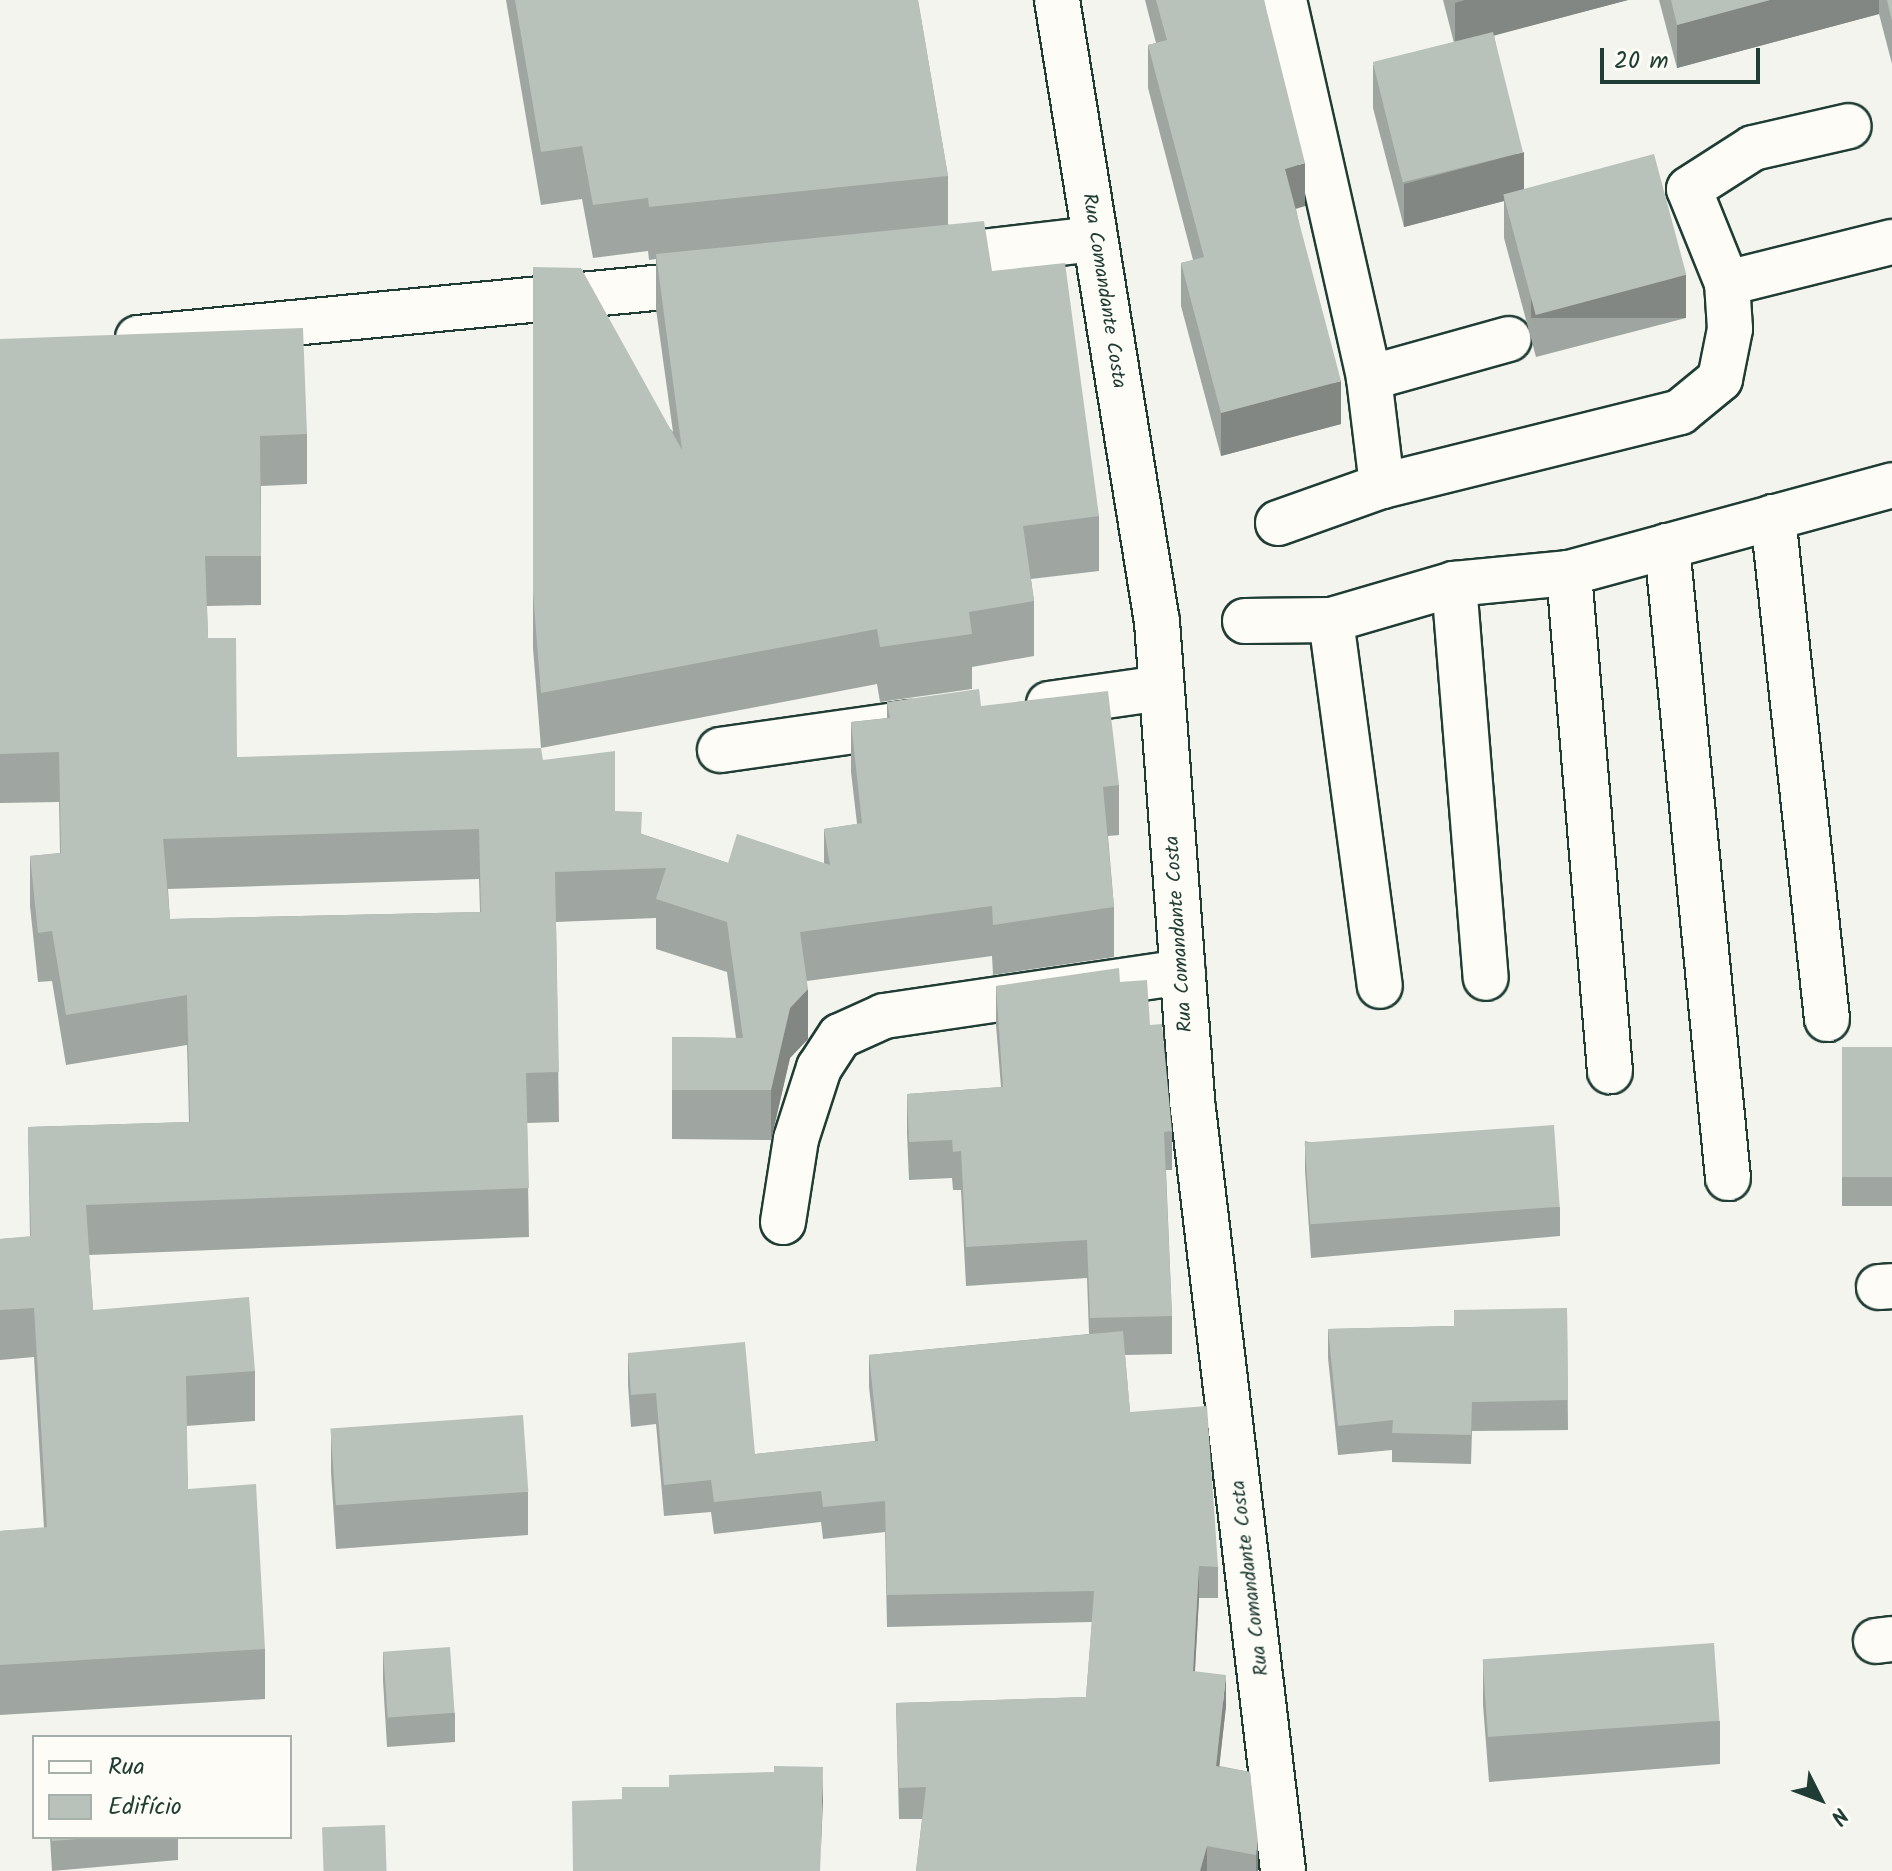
<!DOCTYPE html>
<meta charset="utf-8">
<style>
body{margin:0}
#map{position:relative;width:1892px;height:1871px;overflow:hidden;background:#f4f4ef;font-family:Kalam,sans-serif}
div>[style]{position:absolute}
.roads{filter:drop-shadow(2px 0 #1f3d34) drop-shadow(-2px 0 #1f3d34) drop-shadow(0 2px #1f3d34) drop-shadow(0 -2px #1f3d34)}
.minor>*{height:44px;margin:-22px;padding:0 22px;transform-origin:22px;border-radius:22px;background:#fdfcf7}
.wall>*{inset:0;background:#9fa6a1;transform-origin:0 0}
.shaded-wall>*{inset:0;background:#828783;transform-origin:0 0}
.building>*{inset:0;background:#b9c1bb;transform-origin:0 0}
span{translate:-50% -50%;white-space:nowrap;text-align:center;line-height:1.15;-webkit-text-stroke:7px #fdfcf7;paint-order:stroke}
.street-label{font-size:20px;color:#1f3d34}
.legend{position:absolute;left:32px;top:1735px;width:260px;height:104px;box-sizing:border-box;background:#fdfcf7;border:2px solid #a4b0a9;margin:0;padding:10px 14px;list-style:none;font-size:24px;color:#1f3d34}
.legend li{display:flex;align-items:center;gap:16px;height:40px}
.legend b{width:40px;border:2px solid #a4b0a9}
.north{position:absolute;left:1780px;top:1759px;width:80px;height:80px;-webkit-text-stroke:6px #fdfcf7;paint-order:stroke;rotate:132deg;font-size:22px;font-weight:700;line-height:32px;text-align:center;color:#1f3d34}
.north::after{content:'';display:block;margin:auto;width:28px;height:36px;background:#1f3d34;clip-path:polygon(50% 0,100% 100%,50% 72%,0 100%)}
.scale{position:absolute;left:1600px;top:48px;width:160px;height:36px;box-sizing:border-box;border:4px solid #1f3d34;border-top:0;padding-left:10px;font-size:24px;line-height:28px;white-space:nowrap;color:#1f3d34;-webkit-text-stroke:6px #fdfcf7;paint-order:stroke}
</style>
<div id="map">
<div class="roads">
<div class="minor">
<div style="left:1057px;top:0;width:630px;rotate:80.87deg"></div>
<div style="left:1157px;top:622px;width:488px;rotate:85.8deg"></div>
<div style="left:1193px;top:1109px;width:767px;rotate:83.26deg"></div>
<div style="left:1284px;top:0;width:387px;rotate:77.3deg"></div>
<div style="left:1369px;top:378px;width:109px;rotate:83.1deg"></div>
<div style="left:930px;top:258px;width:166px;rotate:-6.6deg"></div>
<div style="left:1727px;top:283px;width:170px;rotate:-14deg"></div>
<div style="left:138px;top:338px;width:580px;rotate:-5.54deg"></div>
<div style="left:1369px;top:378px;width:145px;rotate:-15.6deg"></div>
<div style="left:1773px;top:517px;width:505px;rotate:83.86deg"></div>
<div style="left:1278px;top:523px;width:110px;rotate:-19.6deg"></div>
<div style="left:1382px;top:486px;width:307px;rotate:-13.9deg"></div>
<div style="left:1680px;top:412px;width:52px;rotate:-39.5deg"></div>
<div style="left:1720px;top:379px;width:51px;rotate:-78.7deg"></div>
<div style="left:1730px;top:329px;width:46px;rotate:-93.7deg"></div>
<div style="left:1727px;top:283px;width:101px;rotate:-112deg"></div>
<div style="left:1689px;top:189px;width:76px;rotate:-32.6deg"></div>
<div style="left:1753px;top:148px;width:98px;rotate:-12.9deg"></div>
<div style="left:1667px;top:546px;width:635px;rotate:84.49deg"></div>
<div style="left:1569px;top:573px;width:500px;rotate:85.3deg"></div>
<div style="left:1454px;top:584px;width:395px;rotate:85.4deg"></div>
<div style="left:1331px;top:620px;width:369px;rotate:82.4deg"></div>
<div style="left:1245px;top:621px;width:86px;rotate:-0.7deg"></div>
<div style="left:1331px;top:620px;width:128px;rotate:-16.3deg"></div>
<div style="left:1454px;top:584px;width:116px;rotate:-5.5deg"></div>
<div style="left:1569px;top:573px;width:335px;rotate:-15.2deg"></div>
<div style="left:1049px;top:704px;width:113px;rotate:-8.1deg"></div>
<div style="left:720px;top:750px;width:191px;rotate:-8.1deg"></div>
<div style="left:783px;top:1222px;width:84px;rotate:-81.1deg"></div>
<div style="left:796px;top:1139px;width:75px;rotate:-72.1deg"></div>
<div style="left:819px;top:1068px;width:38px;rotate:-57deg"></div>
<div style="left:840px;top:1036px;width:48px;rotate:-24.4deg"></div>
<div style="left:884px;top:1016px;width:302px;rotate:-8.4deg"></div>
<div style="left:1879px;top:1287px;width:13px;rotate:-4deg"></div>
<div style="left:1876px;top:1641px;width:16px;rotate:-7deg"></div>
</div>
</div>
<div class="wall">
<div style="clip-path:polygon(506px 0,918px 0,948px 176px,948px 224px,992px 271px,1099px 516px,1099px 571px,1031px 579px,1034px 601px,1034px 656px,972px 667px,972px 689px,880px 702px,877px 684px,541px 748px,533px 648px,533px 267px,673px 432px,656px 309px,656px 259px,649px 260px,648px 251px,593px 258px,582px 199px,541px 205px)"></div>
<div style="clip-path:polygon(1145px 0,1264px 0,1305px 206px,1296px 209px,1341px 424px,1221px 456px,1181px 306px,1181px 263px,1193px 260px,1148px 88px,1148px 45px,1156px 43px)"></div>
<div style="clip-path:polygon(1443px 0,1628px 0,1494px 35px,1524px 189px,1686px 318px,1536px 357px,1504px 238px,1504px 201px,1404px 227px,1373px 108px,1373px 65px,1454px 43px)"></div>
<div style="clip-path:polygon(1659px 0,1892px 0,1892px 64px,1879px 14px,1677px 68px)"></div>
<div style="clip-path:polygon(evenodd,0 339px,307px 434px,307px 484px,261px 486px,261px 605px,207px 606px,208px 638px,237px 757px,543px 760px,615px 811px,642px 834px,728px 863px,824px 864px,824px 829px,857px 824px,851px 772px,851px 722px,887px 718px,887px 702px,981px 706px,1119px 785px,1119px 835px,1108px 836px,1114px 907px,1114px 957px,993px 975px,992px 956px,807px 981px,808px 1039px,790px 1058px,771px 1140px,672px 1139px,672px 1037px,736px 1038px,727px 972px,656px 949px,656px 918px,556px 922px,559px 1122px,527px 1123px,529px 1237px,89px 1255px,93px 1310px,255px 1371px,255px 1421px,186px 1426px,188px 1489px,265px 1649px,265px 1699px,0 1715px,0 1531px,44px 1528px,34px 1357px,0 1360px,0 1239px,30px 1237px,28px 1127px,189px 1122px,187px 1045px,66px 1065px,52px 981px,38px 982px,30px 906px,30px 856px,60px 853px,59px 802px,0 803px,0 339px,479px 879px,480px 912px,170px 919px,168px 889px,479px 879px)"></div>
<div style="clip-path:polygon(1120px 982px,1150px 1025px,1172px 1131px,1172px 1170px,1166px 1170px,1172px 1316px,1172px 1354px,1125px 1355px,1130px 1412px,1218px 1567px,1218px 1598px,1199px 1598px,1195px 1672px,1226px 1706px,1219px 1766px,1250px 1772px,1258px 1871px,916px 1871px,922px 1819px,899px 1819px,896px 1703px,1086px 1697px,1092px 1622px,887px 1627px,885px 1532px,823px 1539px,821px 1522px,714px 1534px,711px 1512px,664px 1516px,656px 1424px,631px 1427px,628px 1385px,628px 1353px,755px 1454px,875px 1441px,869px 1387px,869px 1355px,1089px 1334px,1087px 1278px,966px 1286px,961px 1190px,953px 1190px,952px 1178px,909px 1180px,907px 1133px,907px 1094px,1001px 1087px,996px 1025px,996px 986px)"></div>
<div style="left:1892px;top:1047px;width:159px;height:50px;rotate:90deg"></div>
<div style="clip-path:polygon(1305px 1141px,1560px 1207px,1560px 1236px,1311px 1258px,1305px 1171px)"></div>
<div style="clip-path:polygon(1567px 1308px,1568px 1430px,1472px 1431px,1471px 1464px,1392px 1462px,1392px 1450px,1338px 1455px,1328px 1358px,1328px 1329px,1454px 1326px)"></div>
<div style="clip-path:polygon(331px 1429px,528px 1492px,528px 1535px,336px 1549px,331px 1472px)"></div>
<div style="clip-path:polygon(383px 1652px,455px 1713px,455px 1742px,387px 1747px,383px 1681px)"></div>
<div style="clip-path:polygon(1483px 1662px,1720px 1721px,1720px 1764px,1489px 1782px,1483px 1705px)"></div>
<div style="clip-path:polygon(50px 1837px,178px 1837px,178px 1860px,52px 1871px)"></div>
</div>
<div class="shaded-wall">
<div style="clip-path:polygon(1465px 0,1628px 0,1455px 46px,1455px 3px)"></div>
<div style="clip-path:polygon(1770px 0,1879px 0,1879px 14px,1677px 68px,1677px 25px)"></div>
<div style="clip-path:polygon(1524px 152px,1524px 195px,1504px 195px,1504px 201px,1404px 227px,1404px 184px)"></div>
<div style="clip-path:polygon(1305px 163px,1305px 206px,1285px 211px,1285px 169px)"></div>
<div style="left:1686px;top:275px;width:43px;height:155px;rotate:90deg"></div>
<div style="clip-path:polygon(1341px 381px,1341px 424px,1221px 456px,1221px 413px)"></div>
<div style="clip-path:polygon(808px 989px,808px 1039px,790px 1058px,771px 1140px,771px 1090px,790px 1008px)"></div>
<div style="clip-path:polygon(1199px 1566px,1199px 1598px,1193px 1703px,1193px 1671px)"></div>
<div style="clip-path:polygon(1226px 1675px,1226px 1706px,1216px 1797px,1216px 1766px)"></div>
<div style="clip-path:polygon(823px 1767px,823px 1800px,820px 1871px)"></div>
<div style="clip-path:polygon(1258px 1842px,1258px 1871px,1256px 1871px,1256px 1855px)"></div>
<div style="clip-path:polygon(1207px 1846px,1207px 1871px,1200px 1871px)"></div>
</div>
<div class="building">
<div style="clip-path:polygon(515px 0,918px 0,948px 176px,649px 207px,648px 198px,593px 205px,582px 146px,541px 152px)"></div>
<div style="clip-path:polygon(1156px 0,1264px 0,1305px 163px,1285px 169px,1341px 381px,1221px 413px,1181px 263px,1204px 257px,1148px 45px,1167px 40px)"></div>
<div style="clip-path:polygon(1671px 0,1770px 0,1677px 25px)"></div>
<div style="clip-path:polygon(1887px 0,1892px 0,1892px 21px)"></div>
<div style="left:1493px;top:32px;width:124px;height:124px;rotate:76deg"></div>
<div style="left:1654px;top:154px;width:125px;height:156px;rotate:75deg"></div>
<div style="clip-path:polygon(984px 221px,992px 271px,1065px 263px,1099px 516px,1023px 526px,1034px 601px,969px 612px,972px 634px,880px 647px,877px 629px,541px 693px,533px 593px,533px 267px,581px 268px,682px 450px,656px 254px)"></div>
<div style="clip-path:polygon(evenodd,303px 328px,307px 434px,260px 436px,261px 556px,205px 556px,208px 638px,236px 638px,237px 757px,541px 748px,543px 760px,615px 751px,615px 811px,642px 812px,641px 834px,728px 863px,737px 834px,830px 865px,824px 829px,862px 823px,851px 722px,890px 718px,887px 702px,979px 689px,981px 706px,1108px 691px,1119px 785px,1103px 787px,1114px 907px,993px 925px,992px 906px,800px 932px,808px 989px,790px 1008px,771px 1090px,672px 1090px,672px 1037px,743px 1038px,727px 922px,656px 899px,666px 868px,555px 872px,559px 1072px,526px 1073px,529px 1188px,86px 1205px,93px 1310px,249px 1297px,255px 1371px,186px 1376px,188px 1489px,256px 1484px,265px 1649px,0 1665px,0 1531px,47px 1527px,34px 1308px,0 1310px,0 1239px,31px 1236px,28px 1127px,190px 1122px,187px 995px,66px 1015px,52px 931px,38px 933px,30px 856px,61px 853px,59px 752px,0 754px,0 339px,303px 328px,479px 829px,481px 912px,170px 919px,163px 839px,479px 829px)"></div>
<div style="clip-path:polygon(1119px 968px,1120px 982px,1147px 980px,1150px 1025px,1162px 1024px,1172px 1131px,1164px 1132px,1172px 1316px,1090px 1318px,1087px 1240px,966px 1247px,961px 1151px,953px 1152px,952px 1140px,909px 1142px,907px 1094px,1003px 1087px,996px 986px)"></div>
<div style="left:1892px;top:1047px;width:130px;height:50px;rotate:90deg"></div>
<div style="left:1554px;top:1125px;width:82px;height:250px;rotate:86deg"></div>
<div style="clip-path:polygon(1567px 1308px,1568px 1400px,1472px 1402px,1471px 1435px,1392px 1433px,1393px 1420px,1338px 1426px,1328px 1329px,1454px 1326px,1454px 1310px)"></div>
<div style="clip-path:polygon(1123px 1331px,1130px 1412px,1207px 1406px,1218px 1567px,1199px 1566px,1193px 1671px,1226px 1675px,1216px 1766px,1250px 1772px,1258px 1842px,1256px 1855px,1207px 1846px,1200px 1871px,916px 1871px,926px 1787px,899px 1788px,896px 1703px,1086px 1697px,1094px 1591px,887px 1595px,885px 1501px,823px 1507px,821px 1491px,714px 1502px,711px 1480px,664px 1485px,656px 1393px,631px 1395px,628px 1353px,745px 1342px,755px 1454px,878px 1441px,869px 1355px)"></div>
<div style="left:523px;top:1415px;width:77px;height:193px;rotate:86deg"></div>
<div style="left:1714px;top:1643px;width:78px;height:232px;rotate:86deg"></div>
<div style="left:450px;top:1647px;width:66px;height:67px;rotate:86deg"></div>
<div style="clip-path:polygon(774px 1766px,823px 1767px,820px 1871px,573px 1871px,572px 1801px,622px 1799px,622px 1787px,669px 1787px,669px 1775px,774px 1772px)"></div>
<div style="left:385px;top:1825px;width:46px;height:63px;rotate:88deg"></div>
<div style="clip-path:polygon(52px 1837px,103px 1837px,52px 1841px)"></div>
</div>
<div class="street-label">
<span style="left:1103px;top:291px;rotate:81deg">Rua Comandante Costa</span>
<span style="left:1180px;top:934px;rotate:-94deg">Rua Comandante Costa</span>
<span style="left:1251px;top:1578px;rotate:-97deg">Rua Comandante Costa</span>
</div>
<ul class="legend">
<li><b style="height:10px;background:#fdfcf7"></b>Rua</li>
<li><b style="height:22px;background:#b9c1bb"></b>Edifício</li>
</ul>
<div class="north">N</div>
<div class="scale">20 m</div>
</div>
